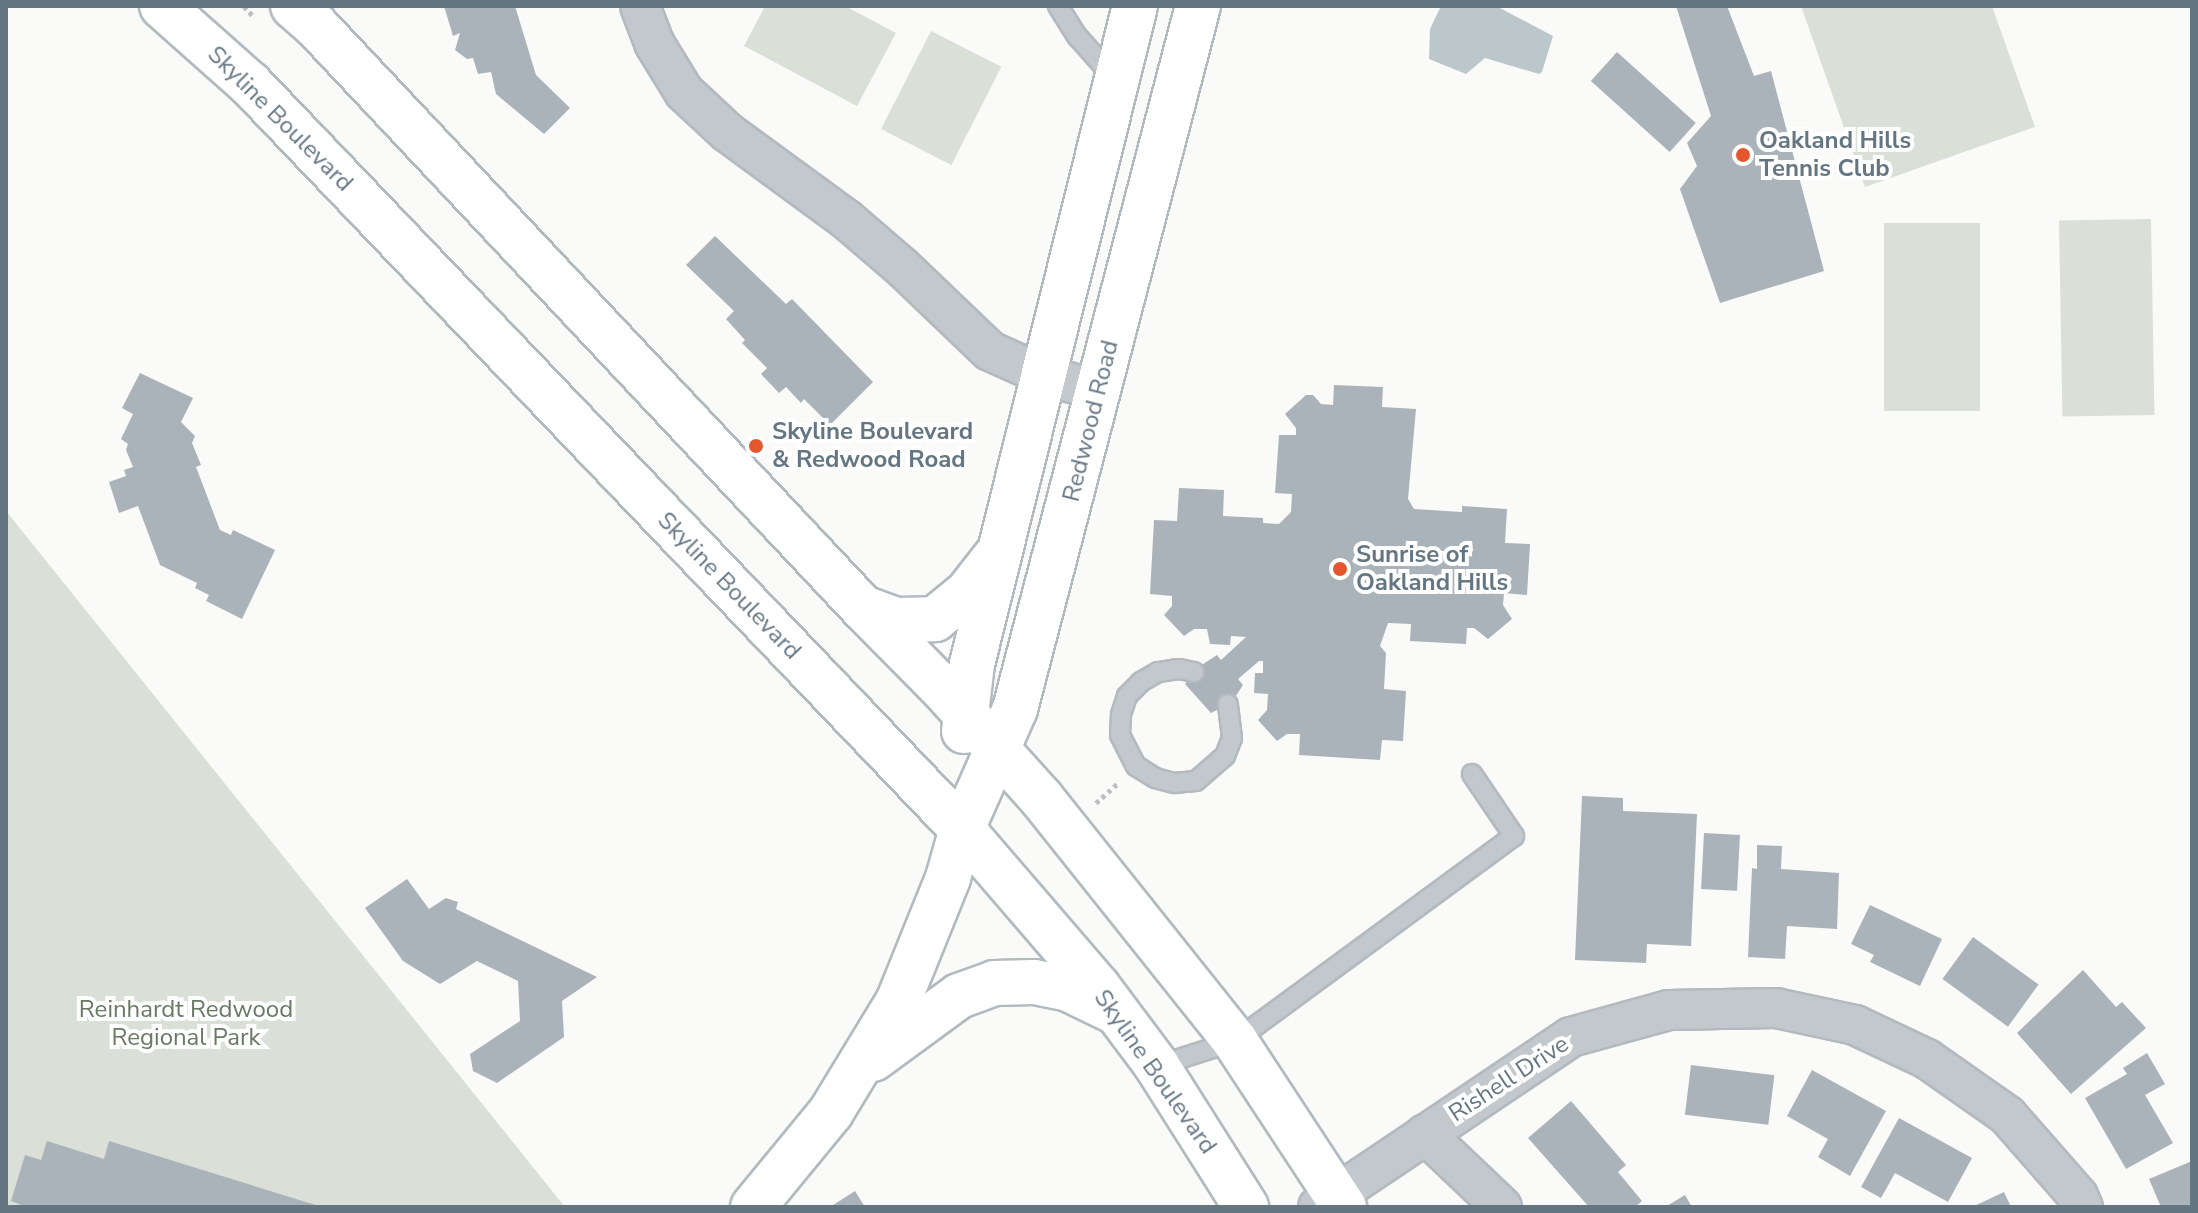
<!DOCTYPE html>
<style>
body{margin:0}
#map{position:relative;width:2198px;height:1213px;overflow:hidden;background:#fafaf8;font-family:"Nunito Sans",sans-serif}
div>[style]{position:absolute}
.green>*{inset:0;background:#dadfd7;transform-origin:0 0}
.water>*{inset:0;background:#bbc7cb}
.building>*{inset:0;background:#aab3b9;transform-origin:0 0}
.path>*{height:5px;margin-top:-2.5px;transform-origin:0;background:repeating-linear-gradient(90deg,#bbbfc2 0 4px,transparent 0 8px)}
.roads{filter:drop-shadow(2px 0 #b3babf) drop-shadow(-2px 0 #b3babf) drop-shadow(0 2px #b3babf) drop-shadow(0 -2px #b3babf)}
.service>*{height:18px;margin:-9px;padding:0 9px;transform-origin:9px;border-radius:9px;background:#c3c8cc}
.minor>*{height:38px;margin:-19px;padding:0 19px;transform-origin:19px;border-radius:19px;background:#c3c8cc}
.secondary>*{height:44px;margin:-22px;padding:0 22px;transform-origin:22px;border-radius:22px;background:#fff}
.dots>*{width:22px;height:22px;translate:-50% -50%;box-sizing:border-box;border:4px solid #fff;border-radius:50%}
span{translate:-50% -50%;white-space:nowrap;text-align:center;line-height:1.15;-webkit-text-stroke:8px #fff;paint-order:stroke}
.street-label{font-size:24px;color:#657683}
.poi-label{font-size:24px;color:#657683;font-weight:700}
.left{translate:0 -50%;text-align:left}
.park-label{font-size:24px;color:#687a64}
.frame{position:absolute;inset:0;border:8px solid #657683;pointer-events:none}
</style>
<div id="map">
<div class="green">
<div style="clip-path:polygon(765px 6px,845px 6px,896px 33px,857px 106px,744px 46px)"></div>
<div style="clip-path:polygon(1801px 6px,1992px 6px,2035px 127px,1865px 187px)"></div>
<div style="left:931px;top:31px;width:79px;height:110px;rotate:27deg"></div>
<div style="left:2151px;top:219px;width:196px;height:92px;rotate:89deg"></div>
<div style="left:1884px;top:223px;width:96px;height:188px"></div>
<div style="clip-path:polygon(6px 511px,565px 1207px,6px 1207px)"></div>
</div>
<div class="water">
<div style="clip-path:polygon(1441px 6px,1496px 6px,1553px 36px,1542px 72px,1539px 74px,1485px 58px,1466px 74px,1429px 59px,1430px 29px)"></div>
</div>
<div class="building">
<div style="clip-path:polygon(444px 6px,515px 6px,536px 75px,570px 108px,544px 134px,496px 94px,491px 72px,478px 74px,473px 58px,467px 59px,455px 50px,460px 33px,453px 36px)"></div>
<div style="clip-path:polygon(1676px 6px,1727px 6px,1754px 76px,1771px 71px,1824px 271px,1720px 303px,1680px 189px,1697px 166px,1687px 143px,1711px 116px)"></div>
<div style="left:1617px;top:52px;width:106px;height:39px;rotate:42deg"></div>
<div style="clip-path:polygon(715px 236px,786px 304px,792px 299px,873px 382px,830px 425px,804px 399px,801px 403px,786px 387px,779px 393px,761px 374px,767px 368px,742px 343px,745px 340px,726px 319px,734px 311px,686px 265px)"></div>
<div style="clip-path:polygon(140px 373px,193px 398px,181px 422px,195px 436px,192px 443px,201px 465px,196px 467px,220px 530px,231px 535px,233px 530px,275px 550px,242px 619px,206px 601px,209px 595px,195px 588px,197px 583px,160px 565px,138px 506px,119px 513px,109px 482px,126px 476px,124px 470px,133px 467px,126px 450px,128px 444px,121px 439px,133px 414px,122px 408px)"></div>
<div style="clip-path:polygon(1334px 385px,1383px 387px,1382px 407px,1416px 409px,1408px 499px,1414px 509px,1462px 512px,1462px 506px,1507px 509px,1505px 543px,1530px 544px,1527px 595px,1504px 593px,1503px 605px,1512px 619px,1488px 639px,1474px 628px,1467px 628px,1466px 644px,1410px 641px,1411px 624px,1388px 623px,1380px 646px,1386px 653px,1384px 689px,1406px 691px,1403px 741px,1382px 740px,1380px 760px,1299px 755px,1300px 734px,1287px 734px,1277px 741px,1258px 720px,1267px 710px,1268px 694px,1254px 693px,1255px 673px,1263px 673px,1263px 661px,1259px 661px,1238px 679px,1243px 685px,1232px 702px,1211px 713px,1185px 684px,1200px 666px,1217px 655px,1221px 660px,1246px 637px,1231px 636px,1230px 645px,1210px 644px,1207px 629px,1194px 629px,1184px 636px,1164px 615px,1172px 606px,1172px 596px,1150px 594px,1154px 520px,1177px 521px,1179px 488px,1224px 490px,1223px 516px,1263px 518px,1263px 523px,1279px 524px,1291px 512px,1292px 494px,1275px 493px,1279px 435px,1296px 435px,1296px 428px,1285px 414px,1306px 395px,1313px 395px,1321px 404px,1333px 405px)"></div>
<div style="clip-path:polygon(1582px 796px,1623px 798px,1623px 811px,1697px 814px,1691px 946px,1647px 944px,1646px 963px,1575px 960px)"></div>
<div style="left:1704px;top:833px;width:36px;height:56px;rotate:3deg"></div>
<div style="clip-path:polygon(1757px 845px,1782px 846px,1781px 869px,1839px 873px,1837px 929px,1787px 926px,1785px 959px,1748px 957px,1752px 868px,1757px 869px)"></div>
<div style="clip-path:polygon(407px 879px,429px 909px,446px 898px,458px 902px,456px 909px,597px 977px,562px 1001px,564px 1037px,497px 1083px,473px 1071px,470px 1054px,520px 1021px,518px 981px,477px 961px,440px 984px,403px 961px,365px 908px)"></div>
<div style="clip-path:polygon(1870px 905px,1942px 939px,1920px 986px,1870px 962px,1874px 955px,1851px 944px)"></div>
<div style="left:1973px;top:937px;width:81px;height:52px;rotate:36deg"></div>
<div style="clip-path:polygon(2083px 970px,2116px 1007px,2122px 1002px,2146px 1028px,2071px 1094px,2017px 1033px)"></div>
<div style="clip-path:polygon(2147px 1053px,2165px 1084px,2145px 1095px,2173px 1143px,2126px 1169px,2085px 1098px,2127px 1074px,2123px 1068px)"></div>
<div style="left:1691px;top:1065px;width:84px;height:50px;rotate:7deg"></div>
<div style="clip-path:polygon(1812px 1070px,1886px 1111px,1850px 1176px,1818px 1157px,1828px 1139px,1787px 1116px)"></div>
<div style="clip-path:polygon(1571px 1101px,1626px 1165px,1618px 1172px,1642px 1201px,1635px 1207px,1589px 1207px,1528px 1138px)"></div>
<div style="clip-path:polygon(1899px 1118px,1972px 1158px,1948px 1202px,1895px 1173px,1881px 1198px,1861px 1187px)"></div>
<div style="clip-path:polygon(47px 1141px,104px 1159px,109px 1141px,322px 1207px,27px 1207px,11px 1201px,25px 1155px,41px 1160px)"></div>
<div style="clip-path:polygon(2192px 1161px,2192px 1207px,2161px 1207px,2149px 1179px)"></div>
<div style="clip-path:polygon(855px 1191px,865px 1207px,830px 1207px)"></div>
<div style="clip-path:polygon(2004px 1192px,2011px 1207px,1972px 1207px)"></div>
<div style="clip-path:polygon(1685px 1195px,1692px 1207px,1665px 1207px)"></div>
</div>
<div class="path">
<div style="left:244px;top:6px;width:15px;rotate:48deg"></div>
<div style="left:1096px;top:803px;width:30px;rotate:-42deg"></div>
</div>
<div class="roads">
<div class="service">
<div style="left:1058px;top:6px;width:36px;rotate:58deg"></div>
<div style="left:1077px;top:36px;width:57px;rotate:48.5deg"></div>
<div style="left:1194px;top:672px;width:16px;rotate:-169deg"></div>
<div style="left:1178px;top:669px;width:20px;rotate:171deg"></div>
<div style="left:1158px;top:672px;width:20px;rotate:150deg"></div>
<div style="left:1141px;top:682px;width:20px;rotate:135deg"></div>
<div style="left:1127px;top:696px;width:20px;rotate:108deg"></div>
<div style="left:1121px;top:715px;width:20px;rotate:93deg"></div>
<div style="left:1120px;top:735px;width:35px;rotate:63deg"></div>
<div style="left:1136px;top:766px;width:22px;rotate:32deg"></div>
<div style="left:1155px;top:778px;width:20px;rotate:15deg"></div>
<div style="left:1174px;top:783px;width:22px;rotate:-5deg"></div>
<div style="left:1196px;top:781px;width:38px;rotate:-41deg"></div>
<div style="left:1225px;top:756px;width:19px;rotate:-69deg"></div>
<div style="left:1232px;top:738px;width:34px;rotate:-97deg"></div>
<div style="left:1157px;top:1066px;width:82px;rotate:-17.8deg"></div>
<div style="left:1235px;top:1041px;width:346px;rotate:-36.3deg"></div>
<div style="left:1514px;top:836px;width:75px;rotate:-124.1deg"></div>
</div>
<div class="minor">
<div style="left:640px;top:6px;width:40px;rotate:69deg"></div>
<div style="left:654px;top:43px;width:57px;rotate:58.5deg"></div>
<div style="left:684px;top:92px;width:59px;rotate:42.9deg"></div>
<div style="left:727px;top:132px;width:147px;rotate:36.2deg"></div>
<div style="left:846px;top:219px;width:75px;rotate:40.7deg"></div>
<div style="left:903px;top:268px;width:120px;rotate:43.7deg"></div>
<div style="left:990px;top:351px;width:56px;rotate:24.3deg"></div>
<div style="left:1041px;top:374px;width:60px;rotate:16.3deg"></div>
<div style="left:1425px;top:1134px;width:106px;rotate:43.5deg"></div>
<div style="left:1318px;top:1207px;width:305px;rotate:-33.9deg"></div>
<div style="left:1571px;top:1037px;width:102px;rotate:-15.4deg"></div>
<div style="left:1669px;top:1010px;width:107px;rotate:-1.1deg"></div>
<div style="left:1776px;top:1008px;width:81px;rotate:12.1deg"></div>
<div style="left:1855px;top:1025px;width:80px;rotate:25.3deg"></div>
<div style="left:1927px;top:1059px;width:98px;rotate:35deg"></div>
<div style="left:2007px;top:1115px;width:108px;rotate:48.8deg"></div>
<div style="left:2078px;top:1196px;width:12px;rotate:66deg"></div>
</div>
<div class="secondary">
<div style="left:162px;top:6px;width:118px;rotate:41.6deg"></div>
<div style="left:250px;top:84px;width:1031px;rotate:46.3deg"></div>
<div style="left:962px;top:829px;width:208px;rotate:49.3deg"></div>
<div style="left:1098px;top:987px;width:99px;rotate:53.2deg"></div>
<div style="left:1157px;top:1066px;width:167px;rotate:57.7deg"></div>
<div style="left:293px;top:6px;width:30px;rotate:41deg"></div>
<div style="left:316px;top:26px;width:799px;rotate:46.78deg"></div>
<div style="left:863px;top:608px;width:115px;rotate:45.4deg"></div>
<div style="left:944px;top:690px;width:147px;rotate:48deg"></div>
<div style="left:1042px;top:799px;width:310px;rotate:51.4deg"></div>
<div style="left:1235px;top:1041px;width:199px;rotate:56.7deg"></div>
<div style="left:863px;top:608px;width:35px;rotate:20deg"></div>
<div style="left:896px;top:620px;width:39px;rotate:-1deg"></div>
<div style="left:935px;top:619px;width:41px;rotate:-39.1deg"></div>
<div style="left:967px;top:593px;width:47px;rotate:-51.9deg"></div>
<div style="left:964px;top:731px;width:67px;rotate:-83.2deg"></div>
<div style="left:972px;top:664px;width:678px;rotate:-76.09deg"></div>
<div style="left:873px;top:1059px;width:107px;rotate:-36.2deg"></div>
<div style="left:959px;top:996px;width:37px;rotate:-20deg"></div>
<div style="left:994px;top:983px;width:40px;rotate:-1.4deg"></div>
<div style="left:1034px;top:982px;width:33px;rotate:11deg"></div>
<div style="left:1066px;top:988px;width:51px;rotate:25.6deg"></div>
<div style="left:753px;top:1207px;width:123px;rotate:-50.6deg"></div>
<div style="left:831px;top:1112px;width:129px;rotate:-58.7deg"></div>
<div style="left:898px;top:1002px;width:134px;rotate:-68deg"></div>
<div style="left:948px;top:878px;width:51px;rotate:-74.1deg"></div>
<div style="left:962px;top:829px;width:131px;rotate:-66.2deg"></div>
<div style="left:1015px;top:709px;width:726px;rotate:-75.41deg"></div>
</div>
</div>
<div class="dots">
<div style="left:1743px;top:155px;background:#e4572e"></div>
<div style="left:756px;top:446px;background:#e4572e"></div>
<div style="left:1340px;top:569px;background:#e4572e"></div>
</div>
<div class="street-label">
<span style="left:280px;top:119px;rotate:45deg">Skyline Boulevard</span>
<span style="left:1091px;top:421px;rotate:-76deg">Redwood Road</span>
<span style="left:729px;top:586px;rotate:46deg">Skyline Boulevard</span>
<span style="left:1155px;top:1072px;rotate:55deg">Skyline Boulevard</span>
<span style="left:1509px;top:1079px;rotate:-33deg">Rishell Drive</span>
</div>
<div class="poi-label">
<span class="left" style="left:1759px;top:155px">Oakland Hills<br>Tennis Club</span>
<span class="left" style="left:772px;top:446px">Skyline Boulevard<br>&amp; Redwood Road</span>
<span class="left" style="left:1356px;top:569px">Sunrise of<br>Oakland Hills</span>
</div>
<div class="park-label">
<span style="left:186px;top:1024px">Reinhardt Redwood<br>Regional Park</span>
</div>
<div class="frame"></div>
</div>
